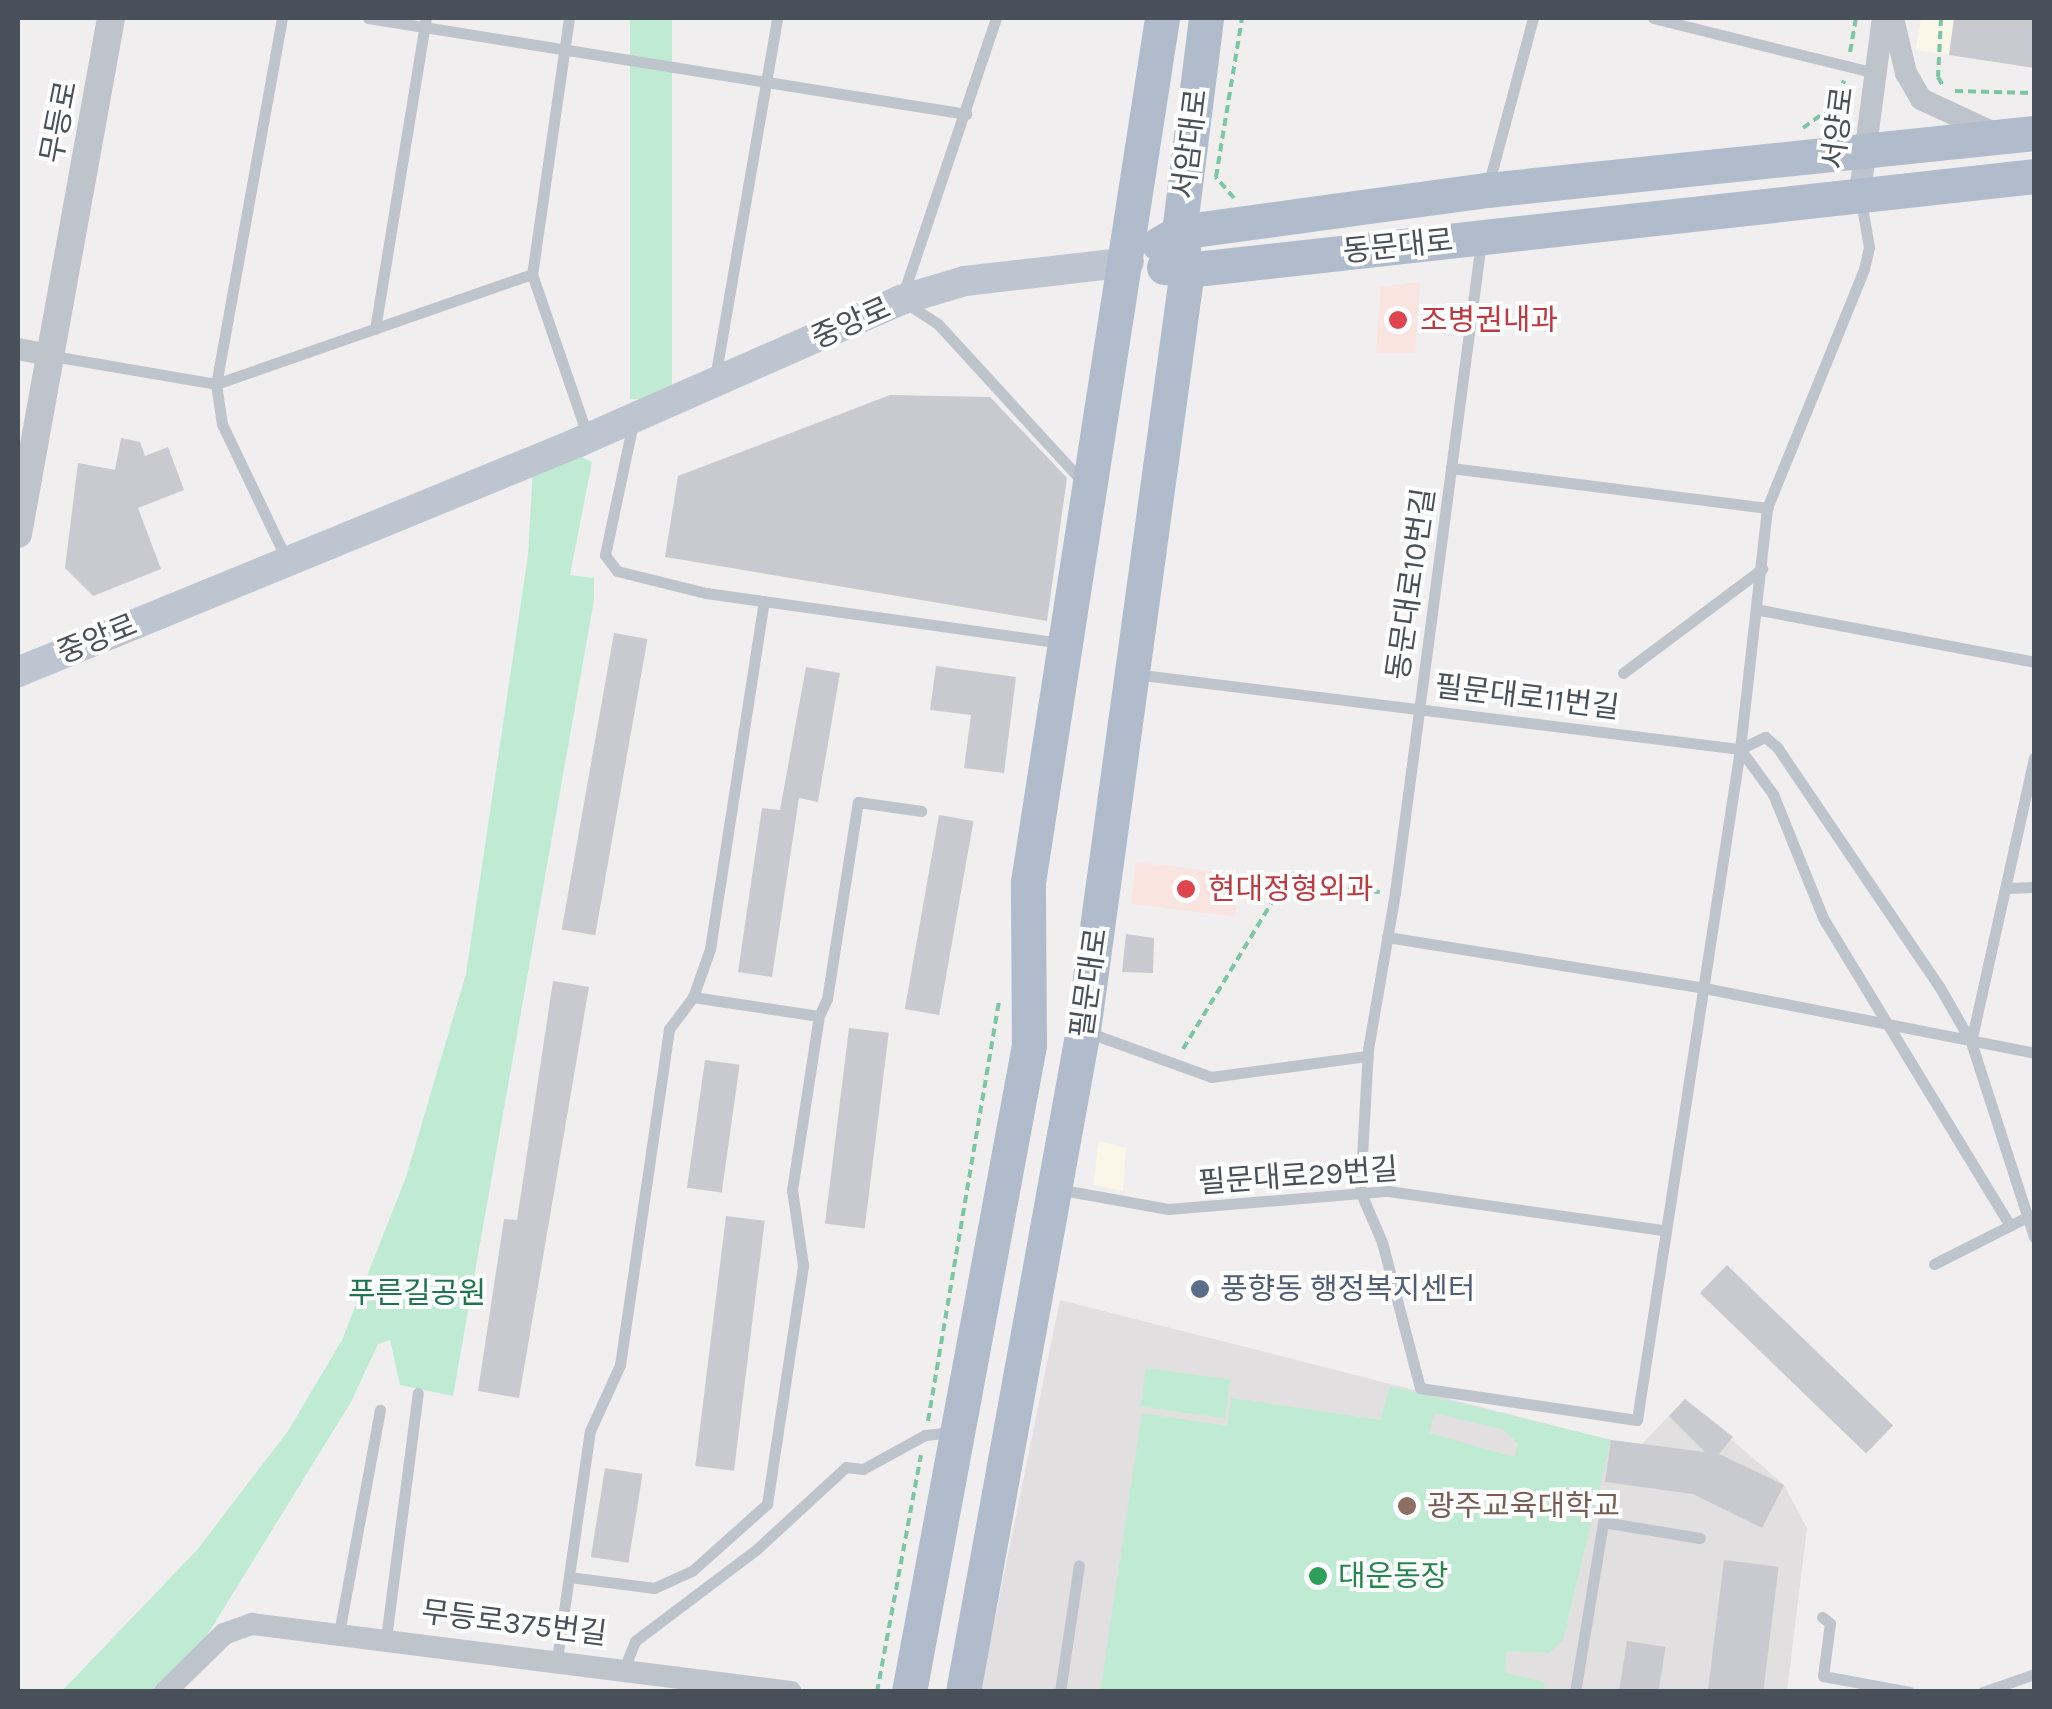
<!DOCTYPE html>
<meta charset="utf-8">
<style>
body{margin:0}
#map{position:relative;width:2052px;height:1709px;overflow:hidden;background:#f0eeee;font-family:Karla,"Noto Sans KR",sans-serif}
div>[style]{position:absolute}
.commercial>*{inset:0;background:#faf6e8}
.education>*{inset:0;background:#e1dfdf}
.medical>*{inset:0;background:#f9e4e0;transform-origin:0 0}
.green>*{inset:0;background:#c0ebd3;transform-origin:0 0}
.building>*{inset:0;background:#c9cad0;transform-origin:0 0}
.path>*{height:4px;margin-top:-2px;transform-origin:0;background:repeating-linear-gradient(90deg,#7ac6a5 0 8px,transparent 0 13px)}
.service>*{height:11px;margin:-5.5px;padding:0 5.5px;transform-origin:5.5px;border-radius:5.5px;background:#bec4cc}
.minor>*{height:22px;margin:-11px;padding:0 11px;transform-origin:11px;border-radius:11px;background:#bec4cc}
.tertiary>*{height:28px;margin:-14px;padding:0 14px;transform-origin:14px;border-radius:14px;background:#bec4cc}
.secondary>*{height:30px;margin:-15px;padding:0 15px;transform-origin:15px;border-radius:15px;background:#bdc5d0}
.primary>*{height:35px;margin:-17.5px;padding:0 17.5px;transform-origin:17.5px;border-radius:17.5px;background:#b0bccb}
.dots>*{width:28px;height:28px;translate:-50% -50%;box-sizing:border-box;border:5px solid #fff;border-radius:50%}
span{translate:-50% -50%;white-space:nowrap;text-align:center;line-height:1.15;-webkit-text-stroke:8px #fff;paint-order:stroke}
.street-label{font-size:30px;color:#48505a}
.health-label{font-size:30px;color:#be3a42}
.left{translate:0 -50%;text-align:left}
.service-label{font-size:30px;color:#4e5e75}
.park-label{font-size:30px;color:#1e754f}
.education-label{font-size:30px;color:#785e54}
.leisure-label{font-size:30px;color:#27864d}
.frame{position:absolute;inset:0;border:20px solid #48505a;pointer-events:none}
</style>
<div id="map">
<div class="commercial">
<div style="clip-path:polygon(1921px 18px,2034px 18px,2034px 68px,1916px 50px)"></div>
<div style="clip-path:polygon(1099px 1141px,1126px 1148px,1123px 1191px,1093px 1185px)"></div>
</div>
<div class="education">
<div style="clip-path:polygon(1060px 1300px,1611px 1440px,1642px 1444px,1685px 1399px,1784px 1485px,1807px 1528px,1787px 1691px,980px 1692px)"></div>
</div>
<div class="medical">
<div style="clip-path:polygon(1420px 282px,1415px 353px,1376px 353px,1381px 287px)"></div>
<div style="left:1136px;top:862px;width:105px;height:42px;rotate:7deg"></div>
</div>
<div class="green">
<div style="left:630px;top:18px;width:42px;height:381px"></div>
<div style="clip-path:polygon(577px 455px,592px 462px,570px 575px,594px 578px,594px 600px,453px 1396px,400px 1385px,390px 1340px,378px 1344px,351px 1402px,203px 1642px,156px 1691px,61px 1692px,197px 1550px,288px 1431px,342px 1340px,406px 1177px,466px 974px,528px 555px,533px 467px)"></div>
<div style="left:1146px;top:1368px;width:85px;height:39px;rotate:8deg"></div>
<div style="clip-path:polygon(evenodd,1390px 1386px,1611px 1440px,1563px 1640px,1549px 1653px,1507px 1651px,1505px 1673px,1545px 1682px,1543px 1691px,1100px 1692px,1142px 1413px,1228px 1426px,1231px 1398px,1380px 1420px,1390px 1386px,1434px 1413px,1502px 1429px,1518px 1443px,1514px 1457px,1429px 1433px,1434px 1413px)"></div>
</div>
<div class="building">
<div style="clip-path:polygon(1954px 18px,2034px 18px,2034px 68px,1949px 55px)"></div>
<div style="clip-path:polygon(890px 395px,990px 397px,1067px 478px,1047px 621px,665px 557px,678px 476px)"></div>
<div style="clip-path:polygon(121px 438px,140px 442px,145px 456px,168px 447px,184px 490px,138px 508px,161px 569px,93px 596px,65px 568px,78px 463px,115px 470px)"></div>
<div style="left:614px;top:633px;width:34px;height:301px;rotate:10deg"></div>
<div style="clip-path:polygon(936px 666px,1016px 677px,1004px 773px,964px 768px,971px 715px,930px 710px)"></div>
<div style="clip-path:polygon(806px 667px,840px 673px,818px 802px,799px 798px,772px 977px,738px 972px,762px 808px,780px 810px)"></div>
<div style="left:939px;top:815px;width:35px;height:197px;rotate:10deg"></div>
<div style="clip-path:polygon(1126px 934px,1154px 938px,1153px 973px,1122px 972px)"></div>
<div style="clip-path:polygon(553px 981px,589px 987px,519px 1398px,478px 1391px,504px 1219px,517px 1220px)"></div>
<div style="left:849px;top:1028px;width:40px;height:197px;rotate:7deg"></div>
<div style="left:705px;top:1060px;width:35px;height:129px;rotate:8deg"></div>
<div style="left:726px;top:1216px;width:39px;height:252px;rotate:7deg"></div>
<div style="left:1727px;top:1265px;width:231px;height:39px;rotate:44deg"></div>
<div style="clip-path:polygon(1685px 1399px,1733px 1437px,1719px 1454px,1784px 1485px,1762px 1528px,1693px 1494px,1605px 1482px,1611px 1440px,1705px 1452px,1669px 1416px)"></div>
<div style="left:605px;top:1468px;width:38px;height:90px;rotate:9deg"></div>
<div style="left:1724px;top:1560px;width:55px;height:133px;rotate:7deg"></div>
<div style="left:1627px;top:1641px;width:39px;height:52px;rotate:9deg"></div>
</div>
<div class="path">
<div style="left:1941px;top:18px;width:59px;rotate:92.9deg"></div>
<div style="left:1938px;top:77px;width:10px;rotate:61deg"></div>
<div style="left:1850px;top:52px;width:35px;rotate:-80deg"></div>
<div style="left:1955px;top:91px;width:79px;rotate:1.5deg"></div>
<div style="left:1803px;top:128px;width:36px;rotate:-36deg"></div>
<div style="left:1832px;top:107px;width:29px;rotate:-65deg"></div>
<div style="left:1234px;top:198px;width:28px;rotate:-131deg"></div>
<div style="left:1216px;top:177px;width:161px;rotate:-80.7deg"></div>
<div style="left:1183px;top:1049px;width:193px;rotate:-58.8deg"></div>
<div style="left:1283px;top:884px;width:97px;rotate:4.7deg"></div>
<div style="left:928px;top:1421px;width:425px;rotate:-80.4deg"></div>
<div style="left:877px;top:1692px;width:241px;rotate:-79.5deg"></div>
</div>
<div class="service">
<div style="left:282px;top:18px;width:372px;rotate:100.2deg"></div>
<div style="left:216px;top:384px;width:40px;rotate:81.5deg"></div>
<div style="left:222px;top:424px;width:148px;rotate:64.5deg"></div>
<div style="left:368px;top:18px;width:606px;rotate:9.12deg"></div>
<div style="left:569px;top:18px;width:259px;rotate:98.2deg"></div>
<div style="left:532px;top:274px;width:170px;rotate:71.1deg"></div>
<div style="left:996px;top:18px;width:298px;rotate:108.6deg"></div>
<div style="left:901px;top:300px;width:44px;rotate:33deg"></div>
<div style="left:938px;top:324px;width:213px;rotate:47.5deg"></div>
<div style="left:1653px;top:18px;width:229px;rotate:13.9deg"></div>
<div style="left:1488px;top:186px;width:174px;rotate:-75deg"></div>
<div style="left:1481px;top:242px;width:657px;rotate:97.53deg"></div>
<div style="left:1395px;top:893px;width:158px;rotate:99.8deg"></div>
<div style="left:1368px;top:1049px;width:142px;rotate:93.2deg"></div>
<div style="left:1360px;top:1191px;width:56px;rotate:66.7deg"></div>
<div style="left:1382px;top:1242px;width:151px;rotate:75.4deg"></div>
<div style="left:1420px;top:1388px;width:219px;rotate:8.4deg"></div>
<div style="left:1637px;top:1420px;width:679px;rotate:-81.27deg"></div>
<div style="left:1740px;top:749px;width:243px;rotate:-83.6deg"></div>
<div style="left:1767px;top:508px;width:258px;rotate:-67.9deg"></div>
<div style="left:1864px;top:269px;width:23px;rotate:-77deg"></div>
<div style="left:1869px;top:247px;width:47px;rotate:-99.9deg"></div>
<div style="left:375px;top:329px;width:315px;rotate:-80.7deg"></div>
<div style="left:53px;top:356px;width:165px;rotate:9.7deg"></div>
<div style="left:216px;top:384px;width:335px;rotate:-19.2deg"></div>
<div style="left:715px;top:378px;width:365px;rotate:-80.2deg"></div>
<div style="left:633px;top:423px;width:135px;rotate:102deg"></div>
<div style="left:605px;top:555px;width:20px;rotate:53deg"></div>
<div style="left:617px;top:571px;width:92px;rotate:13.9deg"></div>
<div style="left:706px;top:593px;width:360px;rotate:8deg"></div>
<div style="left:1451px;top:468px;width:319px;rotate:7.2deg"></div>
<div style="left:1760px;top:610px;width:279px;rotate:10.7deg"></div>
<div style="left:1623px;top:673px;width:174px;rotate:-36.8deg"></div>
<div style="left:1134px;top:674px;width:611px;rotate:7.06deg"></div>
<div style="left:1740px;top:749px;width:28px;rotate:-26deg"></div>
<div style="left:1765px;top:737px;width:16px;rotate:40deg"></div>
<div style="left:1777px;top:747px;width:289px;rotate:55.9deg"></div>
<div style="left:1939px;top:986px;width:64px;rotate:60.3deg"></div>
<div style="left:1971px;top:1042px;width:205px;rotate:72.1deg"></div>
<div style="left:1740px;top:749px;width:56px;rotate:53.7deg"></div>
<div style="left:1773px;top:794px;width:134px;rotate:68deg"></div>
<div style="left:1823px;top:918px;width:360px;rotate:58.7deg"></div>
<div style="left:2008px;top:888px;width:26px;rotate:-2deg"></div>
<div style="left:1387px;top:937px;width:316px;rotate:9.1deg"></div>
<div style="left:1699px;top:987px;width:341px;rotate:11.1deg"></div>
<div style="left:693px;top:997px;width:51px;rotate:-70.5deg"></div>
<div style="left:710px;top:949px;width:352px;rotate:-81.2deg"></div>
<div style="left:1087px;top:1032px;width:132px;rotate:19.9deg"></div>
<div style="left:1211px;top:1077px;width:157px;rotate:-7.7deg"></div>
<div style="left:1971px;top:1042px;width:291px;rotate:-77.5deg"></div>
<div style="left:1057px;top:1189px;width:113px;rotate:10.2deg"></div>
<div style="left:1168px;top:1209px;width:221px;rotate:-4.7deg"></div>
<div style="left:1388px;top:1191px;width:277px;rotate:8.1deg"></div>
<div style="left:1934px;top:1264px;width:104px;rotate:-26.8deg"></div>
<div style="left:569px;top:1577px;width:86px;rotate:7.4deg"></div>
<div style="left:654px;top:1588px;width:42px;rotate:-24.1deg"></div>
<div style="left:692px;top:1571px;width:101px;rotate:-41.8deg"></div>
<div style="left:767px;top:1504px;width:242px;rotate:-81.4deg"></div>
<div style="left:803px;top:1265px;width:76px;rotate:-98.3deg"></div>
<div style="left:792px;top:1190px;width:176px;rotate:-81.2deg"></div>
<div style="left:1822px;top:1617px;width:10px;rotate:37deg"></div>
<div style="left:1830px;top:1623px;width:53px;rotate:97.5deg"></div>
<div style="left:1823px;top:1676px;width:88px;rotate:10.4deg"></div>
<div style="left:339px;top:1633px;width:227px;rotate:-79.6deg"></div>
<div style="left:386px;top:1638px;width:247px;rotate:-82.6deg"></div>
<div style="left:557px;top:1659px;width:230px;rotate:-81.8deg"></div>
<div style="left:590px;top:1431px;width:72px;rotate:-65.6deg"></div>
<div style="left:620px;top:1365px;width:340px;rotate:-81.7deg"></div>
<div style="left:669px;top:1029px;width:40px;rotate:-53deg"></div>
<div style="left:693px;top:997px;width:127px;rotate:8.6deg"></div>
<div style="left:819px;top:1016px;width:19px;rotate:-65deg"></div>
<div style="left:827px;top:999px;width:199px;rotate:-81.1deg"></div>
<div style="left:858px;top:802px;width:64px;rotate:8.1deg"></div>
<div style="left:625px;top:1666px;width:27px;rotate:-68deg"></div>
<div style="left:635px;top:1641px;width:153px;rotate:-37deg"></div>
<div style="left:757px;top:1549px;width:121px;rotate:-42.7deg"></div>
<div style="left:846px;top:1467px;width:17px;rotate:7deg"></div>
<div style="left:863px;top:1469px;width:71px;rotate:-28.7deg"></div>
<div style="left:925px;top:1435px;width:28px;rotate:-6deg"></div>
<div style="left:1060px;top:1692px;width:128px;rotate:-81.5deg"></div>
<div style="left:1575px;top:1692px;width:172px;rotate:-80.6deg"></div>
<div style="left:1603px;top:1522px;width:98px;rotate:9.4deg"></div>
<div style="left:1983px;top:1692px;width:54px;rotate:-19.4deg"></div>
</div>
<div class="minor">
<div style="left:1893px;top:18px;width:57px;rotate:76.7deg"></div>
<div style="left:1906px;top:73px;width:30px;rotate:60deg"></div>
<div style="left:1921px;top:99px;width:81px;rotate:25deg"></div>
<div style="left:1860px;top:192px;width:176px;rotate:-82.5deg"></div>
<div style="left:18px;top:349px;width:32px;rotate:11deg"></div>
<div style="left:165px;top:1692px;width:83px;rotate:-44.5deg"></div>
<div style="left:224px;top:1634px;width:30px;rotate:-20deg"></div>
<div style="left:252px;top:1624px;width:543px;rotate:7.19deg"></div>
</div>
<div class="tertiary">
<div style="left:18px;top:534px;width:524px;rotate:-79.78deg"></div>
</div>
<div class="secondary">
<div style="left:18px;top:672px;width:606px;rotate:-22.29deg"></div>
<div style="left:579px;top:442px;width:352px;rotate:-23.8deg"></div>
<div style="left:901px;top:300px;width:67px;rotate:-16.5deg"></div>
<div style="left:965px;top:281px;width:165px;rotate:-6.6deg"></div>
</div>
<div class="primary">
<div style="left:1159px;top:244px;width:23px;rotate:-31deg"></div>
<div style="left:1179px;top:232px;width:311px;rotate:-7.8deg"></div>
<div style="left:1487px;top:190px;width:550px;rotate:-5.95deg"></div>
<div style="left:1164px;top:267px;width:23px;rotate:7deg"></div>
<div style="left:1187px;top:270px;width:852px;rotate:-6.33deg"></div>
<div style="left:909px;top:1692px;width:658px;rotate:-79.49deg"></div>
<div style="left:1029px;top:1045px;width:163px;rotate:-90.4deg"></div>
<div style="left:1028px;top:882px;width:874px;rotate:-81.18deg"></div>
<div style="left:963px;top:1692px;width:673px;rotate:-79.73deg"></div>
<div style="left:1083px;top:1030px;width:767px;rotate:-82.21deg"></div>
<div style="left:1187px;top:270px;width:39px;rotate:-102deg"></div>
<div style="left:1179px;top:232px;width:216px;rotate:-82.8deg"></div>
</div>
<div class="dots">
<div style="left:1398px;top:320px;background:#e0444e"></div>
<div style="left:1186px;top:889px;background:#e0444e"></div>
<div style="left:1200px;top:1289px;background:#5c6f8a"></div>
<div style="left:1407px;top:1506px;background:#8d6e63"></div>
<div style="left:1318px;top:1576px;background:#2e9e5b"></div>
</div>
<div class="street-label">
<span style="left:59px;top:122px;rotate:-79deg">무등로</span>
<span style="left:1838px;top:128px;rotate:-83deg">서양로</span>
<span style="left:1190px;top:144px;rotate:-83deg">서암대로</span>
<span style="left:1398px;top:246px;rotate:-6deg">동문대로</span>
<span style="left:851px;top:323px;rotate:-24deg">중앙로</span>
<span style="left:1411px;top:584px;rotate:-82deg">동문대로10번길</span>
<span style="left:97px;top:639px;rotate:-22deg">중앙로</span>
<span style="left:1527px;top:697px;rotate:7deg">필문대로11번길</span>
<span style="left:1089px;top:983px;rotate:-82deg">필문대로</span>
<span style="left:1298px;top:1176px;rotate:-4deg">필문대로29번길</span>
<span style="left:514px;top:1623px;rotate:7deg">무등로375번길</span>
</div>
<div class="health-label">
<span class="left" style="left:1420px;top:320px">조병권내과</span>
<span class="left" style="left:1208px;top:889px">현대정형외과</span>
</div>
<div class="service-label">
<span class="left" style="left:1220px;top:1289px">풍향동 행정복지센터</span>
</div>
<div class="park-label">
<span style="left:417px;top:1293px">푸른길공원</span>
</div>
<div class="education-label">
<span class="left" style="left:1427px;top:1506px">광주교육대학교</span>
</div>
<div class="leisure-label">
<span class="left" style="left:1338px;top:1576px">대운동장</span>
</div>
<div class="frame"></div>
</div>
